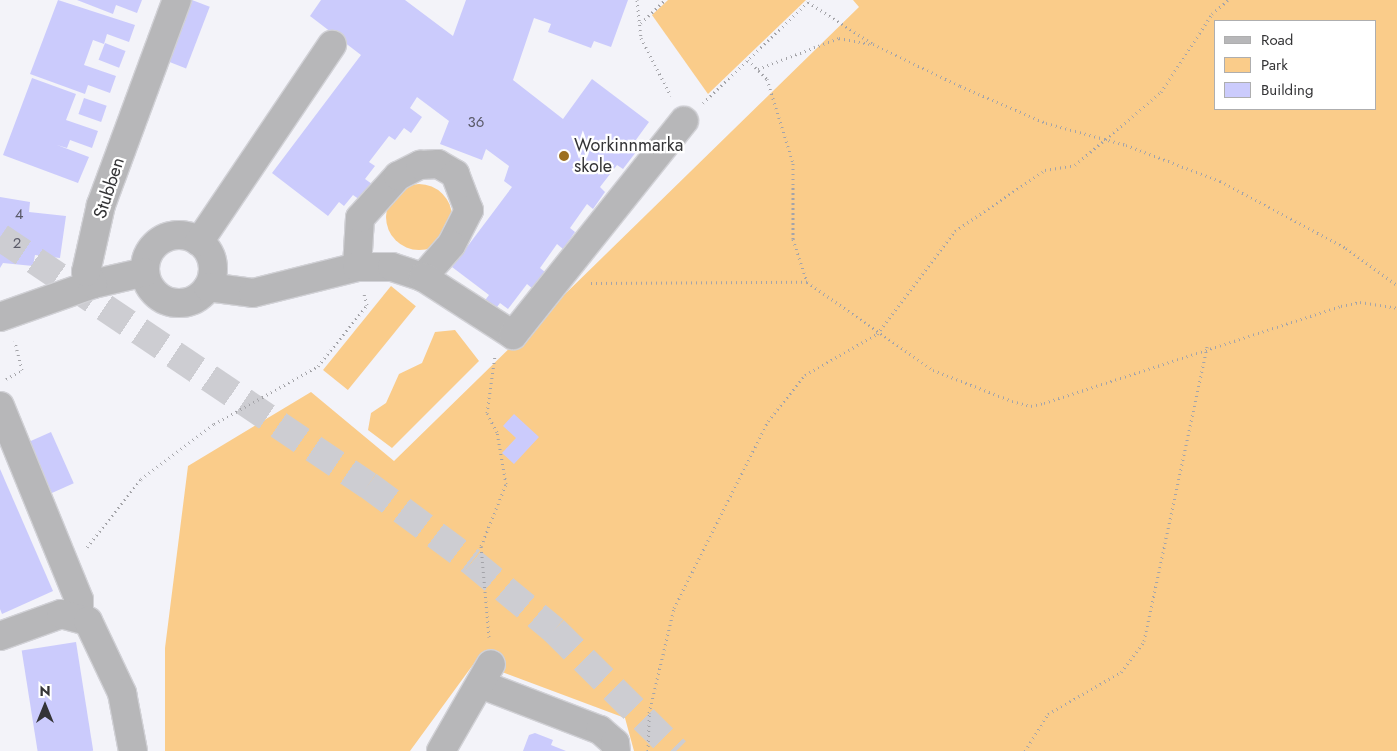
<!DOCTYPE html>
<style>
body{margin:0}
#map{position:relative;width:1397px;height:751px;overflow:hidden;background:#f3f3f9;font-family:Jost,sans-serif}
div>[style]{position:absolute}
.green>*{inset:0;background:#facc8a;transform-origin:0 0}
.round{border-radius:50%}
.building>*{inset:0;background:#cbcbfc;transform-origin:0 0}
.major-tunnel>*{height:28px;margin-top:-14px;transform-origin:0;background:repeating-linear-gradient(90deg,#cdcdd2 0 28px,transparent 0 42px)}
.path>*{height:3px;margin-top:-1.5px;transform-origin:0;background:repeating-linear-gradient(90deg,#a4a4a9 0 1px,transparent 0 5px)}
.roads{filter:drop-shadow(1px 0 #d1d1d6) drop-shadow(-1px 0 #d1d1d6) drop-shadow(0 1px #d1d1d6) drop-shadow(0 -1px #d1d1d6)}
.minor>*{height:28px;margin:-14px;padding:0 14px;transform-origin:14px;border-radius:14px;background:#b7b7b9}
.minor>.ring{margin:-14px;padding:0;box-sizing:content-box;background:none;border:28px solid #b7b7b9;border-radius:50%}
.dots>*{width:14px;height:14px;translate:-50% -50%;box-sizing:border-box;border:2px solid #fff;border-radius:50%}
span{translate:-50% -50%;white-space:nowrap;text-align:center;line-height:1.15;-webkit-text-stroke:4.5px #fff;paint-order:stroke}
.number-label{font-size:15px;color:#5a5a68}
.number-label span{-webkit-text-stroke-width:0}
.poi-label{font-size:18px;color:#343436}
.left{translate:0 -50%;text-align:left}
.street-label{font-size:18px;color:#343436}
.legend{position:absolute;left:1214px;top:20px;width:162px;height:90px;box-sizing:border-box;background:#fff;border:1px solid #aeaeaf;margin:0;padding:6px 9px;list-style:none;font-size:15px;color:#343436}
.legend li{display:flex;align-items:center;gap:10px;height:25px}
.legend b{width:25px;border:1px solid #aeaeaf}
.north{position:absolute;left:20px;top:681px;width:50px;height:50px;-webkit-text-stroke:4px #fff;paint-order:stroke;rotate:0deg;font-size:14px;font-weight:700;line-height:20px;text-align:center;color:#343436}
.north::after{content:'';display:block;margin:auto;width:18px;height:22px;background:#343436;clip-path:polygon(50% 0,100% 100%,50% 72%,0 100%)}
</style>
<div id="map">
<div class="green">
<div style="clip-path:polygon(668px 0,806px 0,708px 94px,652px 15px)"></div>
<div style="clip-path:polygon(evenodd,853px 0,1397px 0,1397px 751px,634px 751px,625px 718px,475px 662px,410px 751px,165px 751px,165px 648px,188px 466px,311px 392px,394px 461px,859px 7px,853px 0,1216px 21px,1376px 21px,1376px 109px,1216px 109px,1216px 21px)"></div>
<div class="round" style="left:386px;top:184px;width:66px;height:66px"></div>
<div style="left:391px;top:286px;width:32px;height:108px;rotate:39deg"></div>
<div style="clip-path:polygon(455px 330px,479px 361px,392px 448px,368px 430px,371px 413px,386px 403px,399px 374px,422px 363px,435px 332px)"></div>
</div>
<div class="building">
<div style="clip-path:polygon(58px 0,135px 25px,129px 42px,107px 34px,104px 44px,93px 40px,84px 65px,116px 76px,110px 93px,88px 85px,85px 94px,30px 74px)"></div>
<div style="clip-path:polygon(77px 0,142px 0,137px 13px,116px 5px,113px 14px)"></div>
<div style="left:192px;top:0;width:19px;height:66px;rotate:21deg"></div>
<div style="clip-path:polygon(321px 0,405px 0,453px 36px,466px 0,628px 0,611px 47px,594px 41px,591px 48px,548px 32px,551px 24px,534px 18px,513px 80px,563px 119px,592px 79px,649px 122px,630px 148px,636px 152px,623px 169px,617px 165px,600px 187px,605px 192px,593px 209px,587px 204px,570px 228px,575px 232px,563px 249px,557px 244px,540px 268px,545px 272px,533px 289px,527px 284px,508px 309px,500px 303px,494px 311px,483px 303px,489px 295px,452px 267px,512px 187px,504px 181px,509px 166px,486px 149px,482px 160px,440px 144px,449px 121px,417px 97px,410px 108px,422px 117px,411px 133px,404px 128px,395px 140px,389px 136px,369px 162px,375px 166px,365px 179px,372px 184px,360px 200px,353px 195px,344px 206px,339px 202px,328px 216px,272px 173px,361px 55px,310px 16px)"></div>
<div style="left:105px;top:43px;width:22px;height:18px;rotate:21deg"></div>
<div style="clip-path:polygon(32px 78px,76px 94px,66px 120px,98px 131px,92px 148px,70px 140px,67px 148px,57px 145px,89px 157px,78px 183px,3px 155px)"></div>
<div style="left:84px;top:98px;width:24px;height:17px;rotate:19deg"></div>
<div style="clip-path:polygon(0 197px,30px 202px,29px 212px,66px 216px,60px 258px,35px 255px,33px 266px,3px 263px,0 268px)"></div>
<div style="clip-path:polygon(514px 414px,539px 437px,514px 464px,502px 453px,516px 438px,503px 426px)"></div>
<div style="left:51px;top:432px;width:56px;height:24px;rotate:66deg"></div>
<div style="clip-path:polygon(0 469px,53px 591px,2px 614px,0 609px)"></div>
<div style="left:76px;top:642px;width:110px;height:55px;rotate:81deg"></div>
<div style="clip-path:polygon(535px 733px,553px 740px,551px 745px,566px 751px,523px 751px,529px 735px)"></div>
</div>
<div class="major-tunnel">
<div style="left:0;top:237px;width:444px;rotate:34deg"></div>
<div style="left:368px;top:485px;width:129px;rotate:36.5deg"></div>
<div style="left:472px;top:562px;width:107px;rotate:39.7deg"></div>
<div style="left:554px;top:630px;width:172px;rotate:44.8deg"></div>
</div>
<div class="path">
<div style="left:637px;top:0;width:38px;rotate:84deg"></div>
<div style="left:641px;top:38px;width:65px;rotate:62.7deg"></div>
<div style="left:808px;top:2px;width:77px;rotate:32.9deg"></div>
<div style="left:873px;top:44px;width:97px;rotate:25.8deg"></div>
<div style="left:960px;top:86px;width:94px;rotate:23.3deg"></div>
<div style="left:1046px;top:123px;width:83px;rotate:15.4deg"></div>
<div style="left:1126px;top:145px;width:101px;rotate:21deg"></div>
<div style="left:1220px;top:181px;width:143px;rotate:28deg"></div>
<div style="left:1346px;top:248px;width:63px;rotate:36deg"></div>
<div style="left:641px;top:23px;width:33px;rotate:-44deg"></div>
<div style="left:748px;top:60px;width:27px;rotate:45deg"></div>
<div style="left:767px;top:79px;width:88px;rotate:72.8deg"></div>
<div style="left:793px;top:163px;width:76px;rotate:90deg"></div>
<div style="left:793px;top:239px;width:45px;rotate:72deg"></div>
<div style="left:807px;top:282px;width:154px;rotate:34.9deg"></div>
<div style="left:933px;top:370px;width:85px;rotate:21.4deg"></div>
<div style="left:1012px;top:401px;width:20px;rotate:15deg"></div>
<div style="left:1031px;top:406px;width:13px;rotate:-13deg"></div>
<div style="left:1044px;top:403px;width:312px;rotate:-18.1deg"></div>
<div style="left:1341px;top:306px;width:19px;rotate:-12deg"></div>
<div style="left:1360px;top:302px;width:37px;rotate:9deg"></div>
<div style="left:758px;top:69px;width:87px;rotate:-20.9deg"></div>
<div style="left:839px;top:38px;width:32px;rotate:11deg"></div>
<div style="left:703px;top:103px;width:149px;rotate:-43.9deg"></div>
<div style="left:591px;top:283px;width:216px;rotate:-0.3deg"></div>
<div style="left:6px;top:379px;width:18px;rotate:-29deg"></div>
<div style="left:22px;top:370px;width:30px;rotate:-104deg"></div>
<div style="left:87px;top:547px;width:87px;rotate:-51.5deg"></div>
<div style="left:141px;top:479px;width:91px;rotate:-37deg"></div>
<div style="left:214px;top:424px;width:119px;rotate:-29.1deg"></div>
<div style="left:318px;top:366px;width:78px;rotate:-51.2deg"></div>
<div style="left:367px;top:305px;width:11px;rotate:-105deg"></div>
<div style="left:489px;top:637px;width:91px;rotate:-95deg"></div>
<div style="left:481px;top:546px;width:67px;rotate:-68deg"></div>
<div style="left:506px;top:484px;width:53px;rotate:-99.8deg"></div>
<div style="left:497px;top:432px;width:21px;rotate:-118deg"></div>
<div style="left:487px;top:413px;width:59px;rotate:-82.1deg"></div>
<div style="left:648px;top:751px;width:38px;rotate:-88deg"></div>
<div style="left:649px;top:713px;width:108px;rotate:-76.6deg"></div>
<div style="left:674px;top:608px;width:209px;rotate:-63.3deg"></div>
<div style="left:768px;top:421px;width:59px;rotate:-51.2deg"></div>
<div style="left:805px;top:375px;width:83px;rotate:-29.7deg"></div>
<div style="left:877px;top:334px;width:129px;rotate:-52.9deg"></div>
<div style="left:955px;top:231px;width:109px;rotate:-34.1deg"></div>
<div style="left:1045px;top:170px;width:30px;rotate:-9deg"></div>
<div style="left:1075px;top:165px;width:113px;rotate:-40.3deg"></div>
<div style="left:1161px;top:92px;width:93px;rotate:-56.8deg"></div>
<div style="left:1212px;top:14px;width:21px;rotate:-41deg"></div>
<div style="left:1025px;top:751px;width:44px;rotate:-58.1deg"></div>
<div style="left:1048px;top:714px;width:84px;rotate:-29.9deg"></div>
<div style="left:1121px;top:672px;width:39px;rotate:-53deg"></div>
<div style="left:1144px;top:641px;width:301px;rotate:-77.9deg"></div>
</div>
<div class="roads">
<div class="minor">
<div class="ring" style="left:145px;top:235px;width:40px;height:40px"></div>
<div style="left:199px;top:242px;width:238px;rotate:-56deg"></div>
<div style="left:357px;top:267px;width:49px;rotate:-86.5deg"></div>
<div style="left:360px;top:218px;width:57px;rotate:-47.9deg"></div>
<div style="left:398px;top:176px;width:25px;rotate:-27deg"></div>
<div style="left:420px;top:165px;width:18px;rotate:-3deg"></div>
<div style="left:438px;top:164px;width:20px;rotate:30deg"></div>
<div style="left:455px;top:174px;width:39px;rotate:69deg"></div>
<div style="left:469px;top:210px;width:39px;rotate:117deg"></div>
<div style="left:451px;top:245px;width:43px;rotate:131.2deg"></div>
<div style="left:93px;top:284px;width:53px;rotate:-13deg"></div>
<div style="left:208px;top:287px;width:45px;rotate:7.6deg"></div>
<div style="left:253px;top:293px;width:107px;rotate:-14deg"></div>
<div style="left:357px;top:267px;width:35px"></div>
<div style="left:392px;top:267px;width:33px;rotate:18deg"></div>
<div style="left:423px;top:277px;width:107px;rotate:32.8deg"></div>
<div style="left:513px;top:335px;width:274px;rotate:-51.4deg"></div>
<div style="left:0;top:317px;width:99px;rotate:-19.5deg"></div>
<div style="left:93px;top:284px;width:14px;rotate:-120deg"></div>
<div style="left:86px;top:272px;width:69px;rotate:-77.4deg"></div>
<div style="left:101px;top:205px;width:219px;rotate:-69.7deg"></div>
<div style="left:0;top:406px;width:209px;rotate:67.8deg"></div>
<div style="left:79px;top:600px;width:16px;rotate:90deg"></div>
<div style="left:0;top:636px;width:65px;rotate:-19.8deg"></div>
<div style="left:61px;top:614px;width:28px;rotate:15deg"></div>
<div style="left:88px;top:621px;width:80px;rotate:64.7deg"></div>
<div style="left:122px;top:693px;width:59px;rotate:79.3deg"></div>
<div style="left:480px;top:684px;width:129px;rotate:21deg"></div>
<div style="left:600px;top:730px;width:20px;rotate:41deg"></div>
<div style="left:615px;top:743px;width:8px;rotate:83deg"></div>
<div style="left:441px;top:751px;width:100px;rotate:-60.1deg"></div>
</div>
</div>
<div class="dots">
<div style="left:564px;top:156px;background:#9c6f20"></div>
</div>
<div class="number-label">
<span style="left:476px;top:123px">36</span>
<span style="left:19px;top:215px">4</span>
<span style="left:17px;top:244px">2</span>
</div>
<div class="poi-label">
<span class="left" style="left:574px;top:156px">Workinnmarka<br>skole</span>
</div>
<div class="street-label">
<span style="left:109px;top:188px;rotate:-72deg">Stubben</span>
</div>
<ul class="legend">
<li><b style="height:6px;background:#b7b7b9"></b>Road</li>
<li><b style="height:14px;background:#facc8a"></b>Park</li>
<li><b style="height:14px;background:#cbcbfc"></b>Building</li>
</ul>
<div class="north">N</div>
</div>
